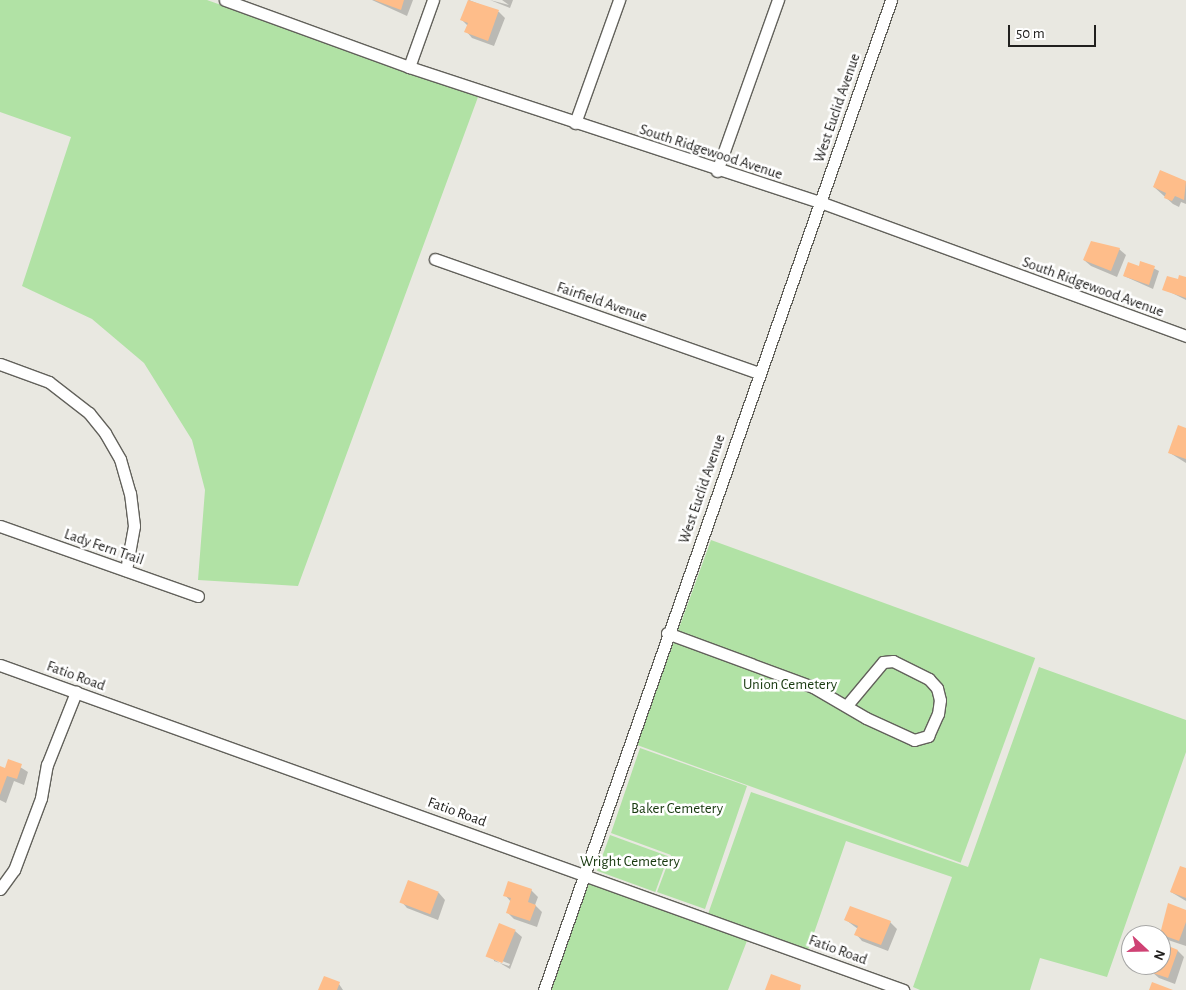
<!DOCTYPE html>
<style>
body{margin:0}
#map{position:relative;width:1186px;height:990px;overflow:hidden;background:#e9e8e1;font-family:"Alegreya Sans",sans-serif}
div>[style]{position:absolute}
.green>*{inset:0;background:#b1e2a5;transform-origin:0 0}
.shadow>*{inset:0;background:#0003}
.building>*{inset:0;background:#febd8a;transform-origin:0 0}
.roads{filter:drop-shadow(1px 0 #62615b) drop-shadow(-1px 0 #62615b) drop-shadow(0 1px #62615b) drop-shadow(0 -1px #62615b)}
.minor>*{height:11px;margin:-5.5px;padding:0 5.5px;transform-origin:5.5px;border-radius:5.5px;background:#fff}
span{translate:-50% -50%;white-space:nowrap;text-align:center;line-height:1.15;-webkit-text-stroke:5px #fff;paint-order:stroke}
.street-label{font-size:15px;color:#21201e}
.park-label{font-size:15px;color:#18390f}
.north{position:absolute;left:1121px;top:925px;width:50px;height:50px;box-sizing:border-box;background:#fff;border:1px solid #a6a6a5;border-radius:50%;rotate:111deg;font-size:14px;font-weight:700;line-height:20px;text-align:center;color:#21201e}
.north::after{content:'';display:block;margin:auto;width:18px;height:22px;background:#cf4274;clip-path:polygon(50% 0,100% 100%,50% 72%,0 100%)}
.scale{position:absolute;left:1008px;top:25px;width:88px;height:22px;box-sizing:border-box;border:2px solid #21201e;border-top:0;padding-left:6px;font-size:15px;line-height:18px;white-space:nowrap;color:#21201e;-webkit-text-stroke:4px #fff;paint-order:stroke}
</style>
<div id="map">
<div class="green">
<div style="clip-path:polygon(0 0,207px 0,478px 97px,298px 586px,198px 580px,205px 490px,192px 440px,144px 363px,92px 319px,22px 286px,71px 137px,0 112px)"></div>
<div style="left:711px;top:540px;width:345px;height:218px;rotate:20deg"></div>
<div style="clip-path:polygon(1039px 667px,1186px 720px,1186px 752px,1107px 977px,1040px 958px,1030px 990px,920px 990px,913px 987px,952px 877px,846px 841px,806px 956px,750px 933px,728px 990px,551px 990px,592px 873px,708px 914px,751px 792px,968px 867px)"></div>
<div style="clip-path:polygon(640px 748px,747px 786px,705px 909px,657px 892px,671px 855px,611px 833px)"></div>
<div style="left:610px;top:835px;width:62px;height:38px;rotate:20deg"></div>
</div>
<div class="shadow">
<div style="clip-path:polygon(372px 0,413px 0,407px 16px)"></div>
<div style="clip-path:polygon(469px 0,499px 12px,505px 18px,494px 46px,472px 38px,466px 31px,468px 26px,462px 20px)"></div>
<div style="clip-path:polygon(490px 0,509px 5px,502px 0,513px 0,510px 8px)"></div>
<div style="clip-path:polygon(1161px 171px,1186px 182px,1186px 204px,1181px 202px,1179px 207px,1173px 204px,1154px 187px)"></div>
<div style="clip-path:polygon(1119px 249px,1126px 255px,1117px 277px,1091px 266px,1084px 260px)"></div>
<div style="clip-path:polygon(1141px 262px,1159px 271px,1153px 289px,1124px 276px,1139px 267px)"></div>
<div style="clip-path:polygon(1186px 278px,1186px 300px,1164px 289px,1179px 281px)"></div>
<div style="clip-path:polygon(1186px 429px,1186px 463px,1170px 453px)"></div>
<div style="clip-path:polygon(9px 760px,28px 772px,24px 785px,14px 781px,6px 803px,0 800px,0 768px,6px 770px)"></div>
<div style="clip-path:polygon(1186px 869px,1186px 901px,1171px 892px)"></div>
<div style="clip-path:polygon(408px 882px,439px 893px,445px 900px,438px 920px,407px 908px,401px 901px)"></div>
<div style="clip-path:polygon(531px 890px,538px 897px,535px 905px,542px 912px,537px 927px,514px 919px,507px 912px,511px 902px,505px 895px)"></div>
<div style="clip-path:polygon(1186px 911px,1186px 946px,1168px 940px,1162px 933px)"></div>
<div style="clip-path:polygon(846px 920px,890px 922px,897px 929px,888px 951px,862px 941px,856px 934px,858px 929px)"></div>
<div style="clip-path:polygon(evenodd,515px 931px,522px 937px,510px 969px,488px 956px,515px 931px,494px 958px,510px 964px,509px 966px,494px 961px,494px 958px)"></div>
<div style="clip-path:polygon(1161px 945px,1178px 951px,1184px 957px,1175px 984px,1159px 978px,1152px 972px,1151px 965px,1161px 965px)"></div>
<div style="clip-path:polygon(339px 984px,343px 990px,320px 990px)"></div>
</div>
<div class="building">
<div style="clip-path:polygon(374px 0,404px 0,401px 10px)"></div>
<div style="clip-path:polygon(468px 0,499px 10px,488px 41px,464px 32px,468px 23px,460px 20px)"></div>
<div style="clip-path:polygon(1160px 170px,1186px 181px,1184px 200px,1175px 196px,1172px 201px,1164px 198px,1166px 193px,1153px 187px)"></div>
<div style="clip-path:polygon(1091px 241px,1120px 248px,1111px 271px,1083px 260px)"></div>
<div style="clip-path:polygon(1140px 261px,1155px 266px,1149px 285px,1123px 276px,1128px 262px,1139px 266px)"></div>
<div style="clip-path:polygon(1179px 275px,1186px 277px,1186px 298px,1162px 290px,1167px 276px,1178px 279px)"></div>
<div style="clip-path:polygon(1178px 425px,1186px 428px,1186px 459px,1168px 453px)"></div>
<div style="clip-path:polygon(8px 759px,22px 764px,17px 779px,7px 776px,0 795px,0 766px,5px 768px)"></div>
<div style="clip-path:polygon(1180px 866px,1186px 868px,1186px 898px,1170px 892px)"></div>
<div style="left:408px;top:880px;width:33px;height:24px;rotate:21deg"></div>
<div style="clip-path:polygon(508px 881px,532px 889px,528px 902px,536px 905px,530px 921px,506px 913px,511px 898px,503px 896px)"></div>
<div style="clip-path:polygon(1168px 903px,1186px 910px,1186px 922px,1179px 941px,1160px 934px)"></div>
<div style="clip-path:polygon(850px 906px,891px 921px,881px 945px,854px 935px,858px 926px,844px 920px)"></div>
<div style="left:499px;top:923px;width:18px;height:36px;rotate:22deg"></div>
<div style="clip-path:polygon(1161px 943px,1178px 950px,1168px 978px,1150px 972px,1153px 965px,1161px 965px)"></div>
<div style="clip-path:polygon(771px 974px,801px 985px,800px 990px,765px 990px)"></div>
<div style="clip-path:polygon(324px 976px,340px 982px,337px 990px,318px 990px)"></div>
<div style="clip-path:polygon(1152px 982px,1173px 990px,1149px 990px)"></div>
</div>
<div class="roads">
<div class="minor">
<div style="left:225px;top:0;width:196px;rotate:20deg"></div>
<div style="left:409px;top:67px;width:433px;rotate:18.2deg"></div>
<div style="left:820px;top:202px;width:390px;rotate:20.1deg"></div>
<div style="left:409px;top:67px;width:71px;rotate:-70.3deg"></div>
<div style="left:575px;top:123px;width:131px;rotate:-70.3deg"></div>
<div style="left:717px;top:171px;width:182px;rotate:-70.4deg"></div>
<div style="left:435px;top:259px;width:343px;rotate:19.4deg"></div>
<div style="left:0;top:364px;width:52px;rotate:20.2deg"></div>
<div style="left:49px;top:382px;width:51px;rotate:37.8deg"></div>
<div style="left:89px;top:413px;width:26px;rotate:51deg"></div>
<div style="left:105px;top:433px;width:30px;rotate:60deg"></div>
<div style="left:120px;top:459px;width:35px;rotate:74deg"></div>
<div style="left:130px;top:493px;width:33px;rotate:83deg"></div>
<div style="left:134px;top:526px;width:45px;rotate:100.3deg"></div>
<div style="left:0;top:526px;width:210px;rotate:19.5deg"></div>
<div style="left:667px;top:633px;width:156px;rotate:20.3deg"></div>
<div style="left:813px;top:687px;width:61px;rotate:30.3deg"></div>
<div style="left:866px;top:718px;width:53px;rotate:24.6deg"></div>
<div style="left:914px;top:740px;width:15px;rotate:-16deg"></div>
<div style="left:928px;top:736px;width:24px;rotate:-66deg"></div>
<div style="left:938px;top:714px;width:14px;rotate:-82deg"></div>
<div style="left:940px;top:700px;width:12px;rotate:-104deg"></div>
<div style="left:937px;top:688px;width:12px;rotate:-132deg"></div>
<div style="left:929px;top:679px;width:40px;rotate:-153.4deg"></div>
<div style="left:893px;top:661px;width:10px;rotate:174deg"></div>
<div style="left:883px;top:662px;width:56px;rotate:129.9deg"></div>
<div style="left:0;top:665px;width:960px;rotate:19.79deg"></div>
<div style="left:0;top:889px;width:24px;rotate:-54deg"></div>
<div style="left:14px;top:870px;width:77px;rotate:-69.4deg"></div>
<div style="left:41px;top:798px;width:34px;rotate:-80deg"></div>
<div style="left:47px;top:765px;width:79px;rotate:-68.3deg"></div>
<div style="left:544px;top:990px;width:1049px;rotate:-70.68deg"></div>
</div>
</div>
<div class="street-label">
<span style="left:837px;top:108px;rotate:-71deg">West Euclid Avenue</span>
<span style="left:711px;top:152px;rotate:18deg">South Ridgewood Avenue</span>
<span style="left:1093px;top:287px;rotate:20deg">South Ridgewood Avenue</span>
<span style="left:602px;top:302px;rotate:19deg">Fairfield Avenue</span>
<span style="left:702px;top:489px;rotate:-71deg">West Euclid Avenue</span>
<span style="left:104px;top:547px;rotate:19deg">Lady Fern Trail</span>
<span style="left:76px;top:676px;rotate:20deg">Fatio Road</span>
<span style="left:457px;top:812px;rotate:20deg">Fatio Road</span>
<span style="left:838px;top:950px;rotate:20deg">Fatio Road</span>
</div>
<div class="park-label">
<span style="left:790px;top:685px">Union Cemetery</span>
<span style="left:677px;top:809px">Baker Cemetery</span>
<span style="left:630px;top:862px">Wright Cemetery</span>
</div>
<div class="north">N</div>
<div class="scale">50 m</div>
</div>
